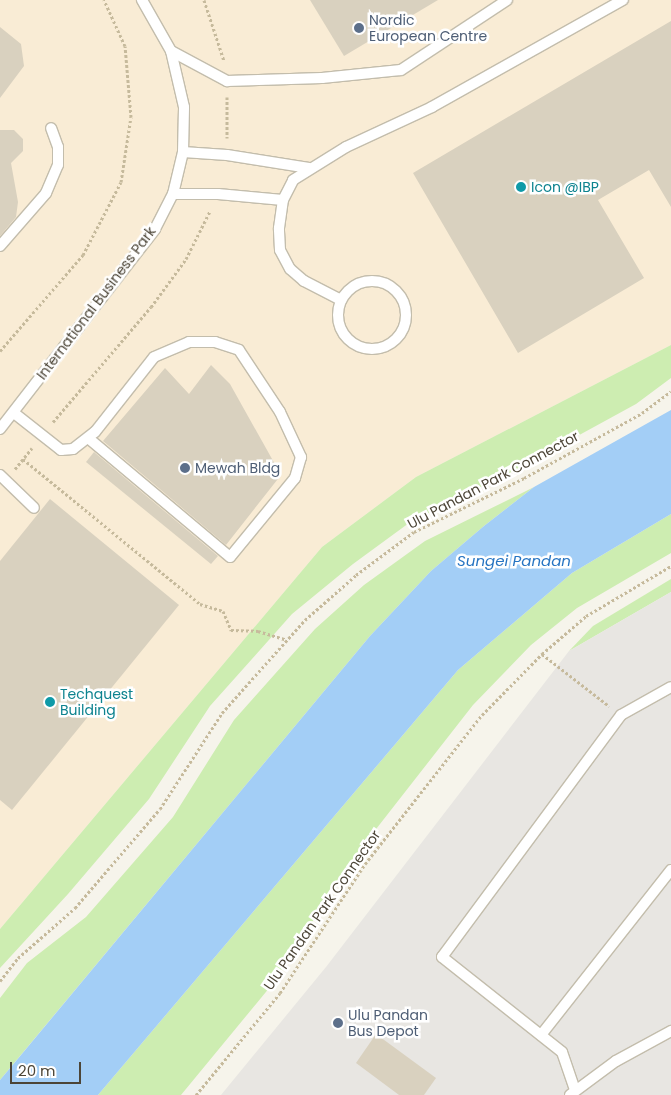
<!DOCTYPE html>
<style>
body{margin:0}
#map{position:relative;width:671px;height:1095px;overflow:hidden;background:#f6f4eb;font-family:Poppins,sans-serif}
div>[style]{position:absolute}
.commercial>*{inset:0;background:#f9ecd5}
.green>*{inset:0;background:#cdedb1}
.parking>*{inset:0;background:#e8e6e2}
.water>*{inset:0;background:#a3cef6}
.building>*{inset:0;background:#d9d1bf}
.path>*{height:3px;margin-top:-1.5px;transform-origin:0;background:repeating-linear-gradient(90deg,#c6ba9c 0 2.5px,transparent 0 5px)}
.roads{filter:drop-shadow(1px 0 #c3bdac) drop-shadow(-1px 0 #c3bdac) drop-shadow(0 1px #c3bdac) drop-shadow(0 -1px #c3bdac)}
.service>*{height:10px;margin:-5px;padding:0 5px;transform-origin:5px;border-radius:5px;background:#fff}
.service>.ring{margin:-5px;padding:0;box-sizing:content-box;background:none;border:10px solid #fff;border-radius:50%}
.dots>*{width:14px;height:14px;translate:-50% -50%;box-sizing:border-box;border:2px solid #fff;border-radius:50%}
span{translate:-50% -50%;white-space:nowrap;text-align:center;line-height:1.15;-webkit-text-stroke:5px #fff;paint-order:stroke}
.service-label{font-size:14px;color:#4e5e75}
.left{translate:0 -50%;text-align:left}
.culture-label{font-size:14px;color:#0d838f}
.street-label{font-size:14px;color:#4c4537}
.water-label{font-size:15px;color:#2674c2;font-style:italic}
.scale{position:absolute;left:10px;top:1062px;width:71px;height:22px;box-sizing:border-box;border:2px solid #4c4537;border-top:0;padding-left:6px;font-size:15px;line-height:18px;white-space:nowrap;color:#4c4537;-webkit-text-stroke:4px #fff;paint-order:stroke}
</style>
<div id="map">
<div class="commercial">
<div style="clip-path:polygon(0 0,671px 0,671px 345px,416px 477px,322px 547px,0 929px)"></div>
</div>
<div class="green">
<div style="clip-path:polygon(671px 345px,671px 378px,636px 404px,519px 468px,409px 523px,353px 564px,292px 614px,210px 706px,149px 799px,68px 894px,0 968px,0 929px,322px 547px,416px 477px)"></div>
<div style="clip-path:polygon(534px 487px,484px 526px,431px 571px,370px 636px,0 1080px,0 998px,27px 963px,86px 917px,173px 817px,234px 720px,315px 629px,364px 585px,425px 541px)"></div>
<div style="clip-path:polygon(671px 514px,671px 553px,577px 608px,531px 645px,473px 705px,355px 856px,270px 987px,181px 1095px,98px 1095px,458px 670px,572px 573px)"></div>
<div style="clip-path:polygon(671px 579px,671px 592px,569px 651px,593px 626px)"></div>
</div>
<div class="parking">
<div style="clip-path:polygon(671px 592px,671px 1095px,221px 1095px,326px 967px,569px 651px)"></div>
</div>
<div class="water">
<div style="clip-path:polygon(671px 410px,671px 514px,572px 573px,458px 670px,98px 1095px,0 1095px,0 1080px,16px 1061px,370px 636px,431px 571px,484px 526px,534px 487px)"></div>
</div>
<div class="building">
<div style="clip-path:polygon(310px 0,438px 0,344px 56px)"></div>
<div style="clip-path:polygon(671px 21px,671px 207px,649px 170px,598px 200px,644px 278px,518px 353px,413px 173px)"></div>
<div style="clip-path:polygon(0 27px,21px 44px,24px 66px,0 98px)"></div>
<div style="clip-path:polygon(0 130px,14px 130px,23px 139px,23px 151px,11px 163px,18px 202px,16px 217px,0 236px)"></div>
<div style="clip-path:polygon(211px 365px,230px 384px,281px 475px,226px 545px,103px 441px,165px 368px,189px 394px)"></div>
<div style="clip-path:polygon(94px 452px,218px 556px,211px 564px,86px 462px)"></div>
<div style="clip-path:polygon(50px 499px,179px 605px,12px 810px,0 800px,0 561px)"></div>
<div style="clip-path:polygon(376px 1034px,436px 1078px,424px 1095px,399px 1095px,356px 1063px)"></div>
</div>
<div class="path">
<div style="left:204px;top:0;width:64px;rotate:71.8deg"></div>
<div style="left:227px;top:97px;width:41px;rotate:90deg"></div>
<div style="left:0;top:351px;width:127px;rotate:-49.2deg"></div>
<div style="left:83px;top:255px;width:82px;rotate:-62.5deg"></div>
<div style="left:121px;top:182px;width:66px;rotate:-81.3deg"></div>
<div style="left:131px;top:117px;width:71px;rotate:-94.8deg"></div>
<div style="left:125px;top:46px;width:51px;rotate:-114.5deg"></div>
<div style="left:53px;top:422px;width:151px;rotate:-49.6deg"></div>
<div style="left:151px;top:307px;width:59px;rotate:-53.9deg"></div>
<div style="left:186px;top:259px;width:54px;rotate:-63.4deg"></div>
<div style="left:23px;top:459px;width:229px;rotate:39.3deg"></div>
<div style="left:200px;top:604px;width:24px;rotate:17deg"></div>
<div style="left:223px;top:611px;width:21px;rotate:67deg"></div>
<div style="left:231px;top:630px;width:27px;rotate:2deg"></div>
<div style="left:258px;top:631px;width:30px;rotate:17deg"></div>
<div style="left:15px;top:469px;width:27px;rotate:-51deg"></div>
<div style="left:542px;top:654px;width:85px;rotate:37.8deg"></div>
<div style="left:0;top:981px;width:29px;rotate:-52deg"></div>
<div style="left:18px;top:958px;width:76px;rotate:-41.3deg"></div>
<div style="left:75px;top:908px;width:130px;rotate:-49.4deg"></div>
<div style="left:160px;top:809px;width:114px;rotate:-57.1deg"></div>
<div style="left:222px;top:713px;width:125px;rotate:-48.3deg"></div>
<div style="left:305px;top:620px;width:68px;rotate:-41.4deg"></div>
<div style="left:356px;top:575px;width:72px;rotate:-36.6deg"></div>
<div style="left:414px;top:532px;width:123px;rotate:-26.1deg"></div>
<div style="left:524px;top:478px;width:135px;rotate:-28.8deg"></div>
<div style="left:642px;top:413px;width:36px;rotate:-37deg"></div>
<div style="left:196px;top:1095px;width:132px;rotate:-50.5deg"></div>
<div style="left:280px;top:993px;width:154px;rotate:-56.6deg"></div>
<div style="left:365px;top:864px;width:189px;rotate:-51.9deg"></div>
<div style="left:482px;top:715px;width:86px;rotate:-45.5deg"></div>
<div style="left:542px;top:654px;width:58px;rotate:-40.8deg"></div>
<div style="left:586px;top:616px;width:99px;rotate:-30.5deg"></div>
</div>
<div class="roads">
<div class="service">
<div style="left:171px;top:51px;width:64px;rotate:28.2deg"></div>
<div style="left:227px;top:81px;width:95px;rotate:-1.8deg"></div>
<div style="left:322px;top:78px;width:79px;rotate:-5.8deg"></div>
<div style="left:401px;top:70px;width:127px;rotate:-33.4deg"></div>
<div style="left:183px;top:152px;width:44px;rotate:3.9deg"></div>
<div style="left:227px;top:155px;width:83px;rotate:9deg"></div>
<div style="left:173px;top:194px;width:45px"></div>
<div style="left:218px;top:194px;width:65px;rotate:5.3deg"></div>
<div style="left:0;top:246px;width:70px;rotate:-49deg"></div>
<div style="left:46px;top:193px;width:30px;rotate:-67deg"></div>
<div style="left:58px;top:165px;width:18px;rotate:-90deg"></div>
<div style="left:58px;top:147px;width:20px;rotate:-110deg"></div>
<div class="ring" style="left:338px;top:281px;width:58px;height:58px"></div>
<div style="left:341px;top:300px;width:42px;rotate:-152.8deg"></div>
<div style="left:304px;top:281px;width:18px;rotate:-139deg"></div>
<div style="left:290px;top:269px;width:21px;rotate:-118deg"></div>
<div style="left:280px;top:250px;width:22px;rotate:-93deg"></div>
<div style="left:279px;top:228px;width:28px;rotate:-82deg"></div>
<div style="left:283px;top:200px;width:22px;rotate:-63deg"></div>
<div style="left:293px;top:180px;width:62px;rotate:-31.9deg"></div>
<div style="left:346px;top:147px;width:95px;rotate:-24.9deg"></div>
<div style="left:432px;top:107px;width:219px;rotate:-29.3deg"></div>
<div style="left:14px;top:413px;width:60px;rotate:38.2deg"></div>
<div style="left:61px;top:450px;width:12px;rotate:-5deg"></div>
<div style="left:73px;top:449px;width:28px;rotate:-38deg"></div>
<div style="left:95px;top:432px;width:95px;rotate:-51.8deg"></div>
<div style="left:154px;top:357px;width:38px;rotate:-23deg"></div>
<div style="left:189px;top:342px;width:26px"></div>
<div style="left:215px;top:342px;width:25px;rotate:18deg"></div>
<div style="left:239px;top:350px;width:74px;rotate:56.5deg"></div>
<div style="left:280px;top:412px;width:50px;rotate:65deg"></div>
<div style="left:301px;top:457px;width:22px;rotate:106deg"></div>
<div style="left:295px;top:478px;width:102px;rotate:129.4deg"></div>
<div style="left:230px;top:557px;width:185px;rotate:-140deg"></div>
<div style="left:0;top:429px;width:253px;rotate:-52.2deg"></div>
<div style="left:155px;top:229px;width:39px;rotate:-63deg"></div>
<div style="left:173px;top:194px;width:43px;rotate:-76.6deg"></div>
<div style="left:183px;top:152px;width:45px;rotate:-88.7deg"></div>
<div style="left:184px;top:107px;width:57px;rotate:-103.1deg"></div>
<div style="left:171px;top:51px;width:59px;rotate:-119.6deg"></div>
<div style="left:0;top:475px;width:47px;rotate:44.1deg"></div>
<div style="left:541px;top:1035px;width:210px;rotate:-51.8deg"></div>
<div style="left:575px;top:1090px;width:40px;rotate:-108.9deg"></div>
<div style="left:562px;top:1052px;width:153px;rotate:-141.6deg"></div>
<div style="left:442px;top:957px;width:301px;rotate:-53.5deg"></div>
<div style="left:621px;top:715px;width:57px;rotate:-29.2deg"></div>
<div style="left:570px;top:1095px;width:57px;rotate:-36.5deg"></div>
<div style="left:616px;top:1061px;width:63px;rotate:-28.6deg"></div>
</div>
</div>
<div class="dots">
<div style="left:359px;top:28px;background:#5c6f8a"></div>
<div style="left:521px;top:187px;background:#0f9aa8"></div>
<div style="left:185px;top:468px;background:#5c6f8a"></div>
<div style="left:50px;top:702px;background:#0f9aa8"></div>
<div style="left:338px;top:1023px;background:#5c6f8a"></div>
</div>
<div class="service-label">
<span class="left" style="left:369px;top:28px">Nordic<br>European Centre</span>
<span class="left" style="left:195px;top:468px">Mewah Bldg</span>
<span class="left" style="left:348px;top:1023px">Ulu Pandan<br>Bus Depot</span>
</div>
<div class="culture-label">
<span class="left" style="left:531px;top:187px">Icon @IBP</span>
<span class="left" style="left:60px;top:702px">Techquest<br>Building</span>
</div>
<div class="street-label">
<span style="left:96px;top:303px;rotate:-53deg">International Business Park</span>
<span style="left:493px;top:480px;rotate:-28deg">Ulu Pandan Park Connector</span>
<span style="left:322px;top:910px;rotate:-55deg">Ulu Pandan Park Connector</span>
</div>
<div class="water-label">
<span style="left:514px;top:561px">Sungei Pandan</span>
</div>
<div class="scale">20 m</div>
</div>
